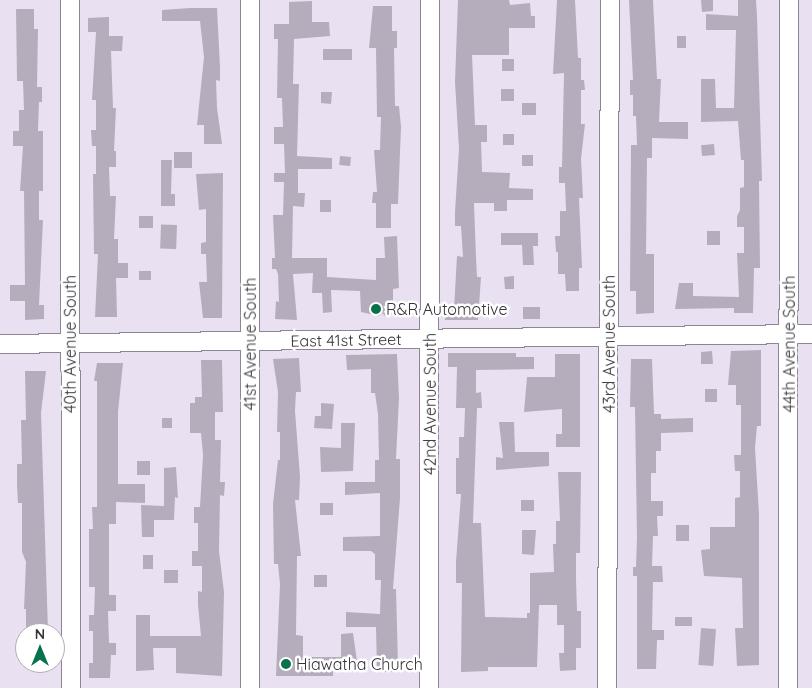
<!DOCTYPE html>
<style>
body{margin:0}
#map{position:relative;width:812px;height:688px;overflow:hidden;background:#e9e1f1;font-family:Quicksand,sans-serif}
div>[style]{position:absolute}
.building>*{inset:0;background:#b5adbc;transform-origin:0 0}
.roads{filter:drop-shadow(1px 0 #8d8594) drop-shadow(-1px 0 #8d8594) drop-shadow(0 1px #8d8594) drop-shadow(0 -1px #8d8594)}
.minor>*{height:18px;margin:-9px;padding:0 9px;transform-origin:9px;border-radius:9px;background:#fff}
.dots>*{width:14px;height:14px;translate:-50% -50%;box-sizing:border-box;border:2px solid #fff;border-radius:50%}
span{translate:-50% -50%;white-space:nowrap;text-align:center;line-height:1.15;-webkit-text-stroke:5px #fff;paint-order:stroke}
.poi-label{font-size:16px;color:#363339}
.left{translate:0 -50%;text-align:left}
.street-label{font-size:16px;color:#363339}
.north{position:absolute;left:15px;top:623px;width:50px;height:50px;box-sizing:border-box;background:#fff;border:1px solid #afadb0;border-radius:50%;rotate:0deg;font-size:14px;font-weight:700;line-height:20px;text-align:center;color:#363339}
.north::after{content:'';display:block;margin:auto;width:18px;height:22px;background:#06724b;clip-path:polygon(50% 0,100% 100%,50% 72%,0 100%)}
</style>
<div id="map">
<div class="building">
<div style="clip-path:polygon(458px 0,509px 0,510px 5px,530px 3px,531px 16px,535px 16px,535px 28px,509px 28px,509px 55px,472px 55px,475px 125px,487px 125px,487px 142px,481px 142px,482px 172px,510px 173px,509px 188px,533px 189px,533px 200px,507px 200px,507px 211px,494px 211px,494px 203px,474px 203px,476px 257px,477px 277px,481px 277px,478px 320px,445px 320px,445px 309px,454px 309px,457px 256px,463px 257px,461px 226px,455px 226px,455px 212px,459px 149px,455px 82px)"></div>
<div style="clip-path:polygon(557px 0,575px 0,578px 58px,581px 58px,581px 80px,584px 80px,585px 90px,581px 90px,581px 124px,585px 124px,581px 159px,583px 198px,579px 198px,582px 268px,579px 268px,579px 291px,566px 291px,565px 274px,558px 274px,558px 252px,556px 252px,555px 236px,560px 236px,560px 211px,566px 211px,565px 183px,559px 183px,559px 167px,562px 167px,564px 73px,553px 74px)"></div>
<div style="clip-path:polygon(629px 0,653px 0,657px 79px,661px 79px,659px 122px,688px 122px,688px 139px,652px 138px,652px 158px,647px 158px,646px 254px,654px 254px,654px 313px,636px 314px,636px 291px,630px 291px,631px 145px,637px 145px,636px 116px,633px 116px,633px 95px,630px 95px,630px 80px,633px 80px)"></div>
<div style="clip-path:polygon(701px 0,713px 0,713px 11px,702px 12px)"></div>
<div style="clip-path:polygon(738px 0,756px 0,757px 16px,762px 181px,759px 181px,760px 268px,754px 268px,753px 313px,734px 313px,734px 308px,675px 309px,679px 283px,693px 283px,693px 296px,739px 297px,737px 253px,744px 253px,744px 227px,737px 227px,737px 216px,740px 210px,740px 188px,744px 187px,744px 160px,741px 160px,738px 121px,701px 122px,701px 79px,715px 79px,716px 108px,734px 108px,736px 30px,706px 30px,706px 14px,738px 16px)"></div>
<div style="clip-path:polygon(312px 1px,312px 22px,329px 22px,330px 36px,294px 39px,293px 84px,299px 84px,297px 156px,332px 158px,332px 169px,298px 169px,298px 193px,305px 193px,304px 207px,293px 206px,292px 258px,327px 258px,327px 277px,376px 280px,376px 258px,385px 258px,384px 237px,397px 236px,399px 288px,393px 289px,393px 307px,386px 317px,382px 313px,379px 316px,361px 312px,360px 291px,331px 290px,332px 312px,323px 313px,322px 293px,312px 293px,313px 273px,293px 274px,297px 320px,275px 319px,276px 301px,279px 302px,278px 274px,276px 269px,272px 269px,272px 258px,275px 258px,273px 215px,283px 215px,284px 182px,274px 182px,274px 173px,285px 173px,284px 144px,274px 144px,274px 127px,283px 127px,282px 98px,277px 98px,278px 39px,274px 39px,274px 24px,289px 24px,289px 2px)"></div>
<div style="clip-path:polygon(373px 6px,392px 6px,392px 31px,397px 31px,397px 48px,394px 48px,395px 106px,399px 106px,401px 127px,398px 204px,391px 204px,391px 228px,376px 228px,376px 203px,372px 203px,373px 192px,377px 192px,374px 150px,380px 150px,381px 117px,377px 117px,376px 48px,369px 48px)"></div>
<div style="clip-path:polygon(190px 8px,217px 8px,220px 67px,220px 81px,216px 80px,217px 108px,222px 144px,204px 144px,204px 125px,197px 125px,204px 57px,200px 21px,162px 21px,162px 10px)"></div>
<div style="clip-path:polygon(16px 9px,34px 9px,34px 29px,38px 29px,37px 87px,42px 87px,42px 102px,39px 102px,38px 131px,43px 131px,43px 191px,39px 191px,39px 220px,43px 220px,39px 305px,44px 305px,44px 319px,25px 320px,25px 301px,10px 301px,10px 285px,25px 285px,24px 191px,20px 191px,23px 146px,13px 146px,13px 131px,19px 131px,19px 110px,24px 110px,23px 81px,17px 81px)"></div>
<div style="clip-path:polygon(109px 17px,109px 36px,123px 36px,122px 51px,111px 51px,113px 108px,116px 108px,114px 151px,116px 151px,116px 167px,109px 167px,110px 196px,116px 196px,114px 239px,118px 239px,118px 263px,128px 263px,128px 278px,116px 278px,117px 317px,95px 317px,98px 254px,94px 254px,93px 174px,96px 174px,96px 146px,92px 146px,91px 130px,96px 130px,96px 100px,92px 100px,96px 32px,88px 32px,88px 18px)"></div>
<div style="left:677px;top:36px;width:9px;height:12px"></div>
<div style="left:352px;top:49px;width:11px;height:29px;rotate:90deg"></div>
<div style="left:502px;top:59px;width:12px;height:12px"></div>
<div style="left:501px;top:89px;width:13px;height:12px"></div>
<div style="clip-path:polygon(321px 92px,332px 92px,331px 104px,321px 103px)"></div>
<div style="left:522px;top:103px;width:14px;height:12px"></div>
<div style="left:503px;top:134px;width:11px;height:11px"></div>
<div style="left:714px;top:144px;width:11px;height:13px;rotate:85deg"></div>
<div style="left:174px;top:152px;width:18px;height:16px"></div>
<div style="left:522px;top:155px;width:11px;height:11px"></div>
<div style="left:340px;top:156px;width:11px;height:9px;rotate:5deg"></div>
<div style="clip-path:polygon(161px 160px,172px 160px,171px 194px,175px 194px,175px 206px,161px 206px)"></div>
<div style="clip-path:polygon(223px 173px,222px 318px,203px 318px,199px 282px,207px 282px,206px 254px,201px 254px,201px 243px,206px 242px,206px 209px,199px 210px,196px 174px)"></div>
<div style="left:320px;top:200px;width:11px;height:12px"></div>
<div style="left:139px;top:216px;width:14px;height:12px"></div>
<div style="left:177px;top:225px;width:24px;height:16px;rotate:92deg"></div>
<div style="left:707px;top:231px;width:13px;height:14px"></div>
<div style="clip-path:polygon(501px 233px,538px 233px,538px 246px,533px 246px,534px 265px,523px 265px,522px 245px,501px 245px)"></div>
<div style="left:139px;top:271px;width:12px;height:9px"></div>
<div style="clip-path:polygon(514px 276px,514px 289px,505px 289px,504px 277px)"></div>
<div style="left:523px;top:307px;width:17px;height:12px"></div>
<div style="clip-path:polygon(761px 350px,761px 426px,757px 426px,755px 448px,759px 514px,759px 665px,737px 666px,735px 628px,743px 628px,742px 578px,704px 576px,701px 550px,710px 549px,710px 527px,735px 527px,735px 498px,740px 497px,740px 471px,735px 471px,734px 455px,741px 455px,741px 405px,736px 405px,736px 385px,728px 385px,731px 351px)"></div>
<div style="clip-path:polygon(712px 351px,713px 364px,701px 364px,701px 352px)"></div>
<div style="clip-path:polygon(448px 353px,516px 353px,516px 357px,534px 357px,534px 369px,476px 370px,476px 393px,481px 392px,482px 408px,477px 408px,473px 523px,481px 523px,485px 617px,527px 618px,527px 613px,530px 613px,530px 573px,554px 572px,553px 544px,556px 544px,556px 521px,560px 521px,558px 472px,581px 472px,580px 553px,576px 553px,576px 579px,577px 611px,581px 611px,581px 648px,576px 648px,576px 670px,560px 671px,559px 653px,564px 653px,564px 625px,557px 625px,557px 605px,539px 605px,537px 667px,488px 667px,488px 671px,461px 672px,462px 583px,456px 583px,456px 562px,461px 494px,456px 494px,456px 458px,459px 458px,459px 437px,464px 437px,465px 408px,456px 408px,457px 367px,448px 367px)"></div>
<div style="clip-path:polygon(397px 354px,399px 398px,396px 459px,400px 459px,400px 498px,393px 589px,396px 589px,398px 665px,394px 665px,394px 672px,377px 672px,376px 627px,346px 627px,346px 612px,380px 614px,381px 580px,375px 580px,375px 554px,371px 551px,343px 551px,343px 537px,380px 536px,380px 493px,345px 495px,345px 482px,375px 482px,375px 460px,379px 460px,378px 414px,375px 393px,371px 393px,371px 369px,347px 370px,346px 355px)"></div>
<div style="clip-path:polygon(555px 354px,580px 354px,580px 447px,556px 447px,556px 434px,562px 434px,562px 409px,524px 412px,527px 377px,555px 377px)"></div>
<div style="clip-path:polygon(299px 358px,301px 392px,296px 392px,295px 411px,300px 477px,299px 500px,295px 500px,301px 556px,297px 556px,296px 635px,303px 636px,303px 657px,341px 657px,341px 634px,353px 633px,358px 668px,333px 669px,333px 676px,276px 676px,280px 584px,278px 564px,274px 564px,273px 504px,278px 460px,280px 460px,280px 432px,277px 432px,278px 392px,273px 359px)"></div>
<div style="clip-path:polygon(631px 359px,652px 359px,654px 414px,661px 414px,661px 419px,693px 418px,693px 432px,661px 433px,661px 451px,656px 451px,656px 473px,651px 473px,651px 501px,663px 501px,663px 516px,657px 516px,658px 536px,653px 536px,652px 566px,662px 566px,663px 582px,653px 582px,652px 630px,664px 630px,664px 640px,657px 640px,656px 669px,637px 669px,637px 576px,633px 576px,633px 567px,636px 567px,637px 537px,635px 407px,630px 407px)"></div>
<div style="clip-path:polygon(201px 360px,222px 360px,223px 412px,215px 412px,215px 440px,221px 440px,220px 482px,225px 482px,224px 496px,220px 495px,219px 551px,224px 592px,222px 676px,176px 673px,176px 648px,153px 648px,154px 670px,136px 671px,136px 615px,150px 615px,150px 636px,201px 636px,198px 605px,198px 591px,202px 592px,202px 566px,192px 566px,192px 551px,198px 551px,198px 523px,194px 523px,194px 507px,200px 507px,203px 455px,201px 433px,190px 433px,190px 403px,195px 403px,195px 397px,202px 397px)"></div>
<div style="clip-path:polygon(97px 363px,123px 363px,118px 412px,118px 484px,145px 484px,145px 503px,116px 502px,116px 524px,109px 524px,109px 595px,116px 595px,116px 611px,108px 611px,109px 643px,116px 643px,116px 655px,111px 655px,110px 678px,89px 678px,89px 663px,93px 663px,93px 631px,89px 631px,89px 615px,94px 615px,95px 587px,89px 587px,89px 529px,93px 529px,92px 507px,97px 507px,97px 381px,94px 381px)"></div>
<div style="clip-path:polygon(25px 371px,46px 371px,41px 413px,48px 631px,26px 631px,26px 609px,24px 609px,26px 562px,22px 552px,22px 503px,18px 503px,17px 486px,17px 464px,22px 464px,21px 420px,26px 420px)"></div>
<div style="left:705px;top:389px;width:12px;height:13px"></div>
<div style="clip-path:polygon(321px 403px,334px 404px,332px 429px,314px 428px,315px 416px,321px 416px)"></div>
<div style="left:162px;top:418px;width:10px;height:10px"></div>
<div style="clip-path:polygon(499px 422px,514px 422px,515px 452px,549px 452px,549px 466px,496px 470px,496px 457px,503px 458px)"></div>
<div style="clip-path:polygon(341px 423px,355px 423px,353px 471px,321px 472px,320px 447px,341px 448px)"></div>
<div style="left:137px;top:461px;width:13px;height:14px"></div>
<div style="clip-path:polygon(176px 467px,178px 498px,175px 497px,174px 520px,154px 520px,154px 537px,142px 537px,141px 505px,164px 506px,164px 468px)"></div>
<div style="left:521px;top:500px;width:13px;height:11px"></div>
<div style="left:320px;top:503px;width:13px;height:12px"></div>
<div style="left:676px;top:525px;width:13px;height:16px"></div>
<div style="clip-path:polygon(522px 530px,536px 530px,534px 555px,522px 554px)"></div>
<div style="left:143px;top:555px;width:10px;height:14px"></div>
<div style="left:164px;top:570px;width:14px;height:13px"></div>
<div style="left:314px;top:575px;width:13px;height:12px"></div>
<div style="left:675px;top:617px;width:17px;height:9px"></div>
<div style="left:701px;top:628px;width:15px;height:37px;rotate:4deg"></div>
</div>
<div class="roads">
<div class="minor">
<div style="left:70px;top:0;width:688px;rotate:89.92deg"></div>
<div style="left:250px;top:0;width:688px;rotate:90deg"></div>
<div style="left:0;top:344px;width:812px;rotate:-0.71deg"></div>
<div style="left:429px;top:688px;width:688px;rotate:-89.92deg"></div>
<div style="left:607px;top:688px;width:688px;rotate:-89.75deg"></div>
<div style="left:788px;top:688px;width:688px;rotate:-89.92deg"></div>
</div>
</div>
<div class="dots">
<div style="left:376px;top:309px;background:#06724b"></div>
<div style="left:286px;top:664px;background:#06724b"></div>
</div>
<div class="poi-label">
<span class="left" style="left:386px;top:309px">R&amp;R Automotive</span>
<span class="left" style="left:296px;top:664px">Hiawatha Church</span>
</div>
<div class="street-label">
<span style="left:346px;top:340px;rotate:-1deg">East 41st Street</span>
<span style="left:70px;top:344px;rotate:-90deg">40th Avenue South</span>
<span style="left:250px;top:344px;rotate:-90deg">41st Avenue South</span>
<span style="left:609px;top:344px;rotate:-90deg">43rd Avenue South</span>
<span style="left:789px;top:344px;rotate:-90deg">44th Avenue South</span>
<span style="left:430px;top:404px;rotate:-90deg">42nd Avenue South</span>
</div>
<div class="north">N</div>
</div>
